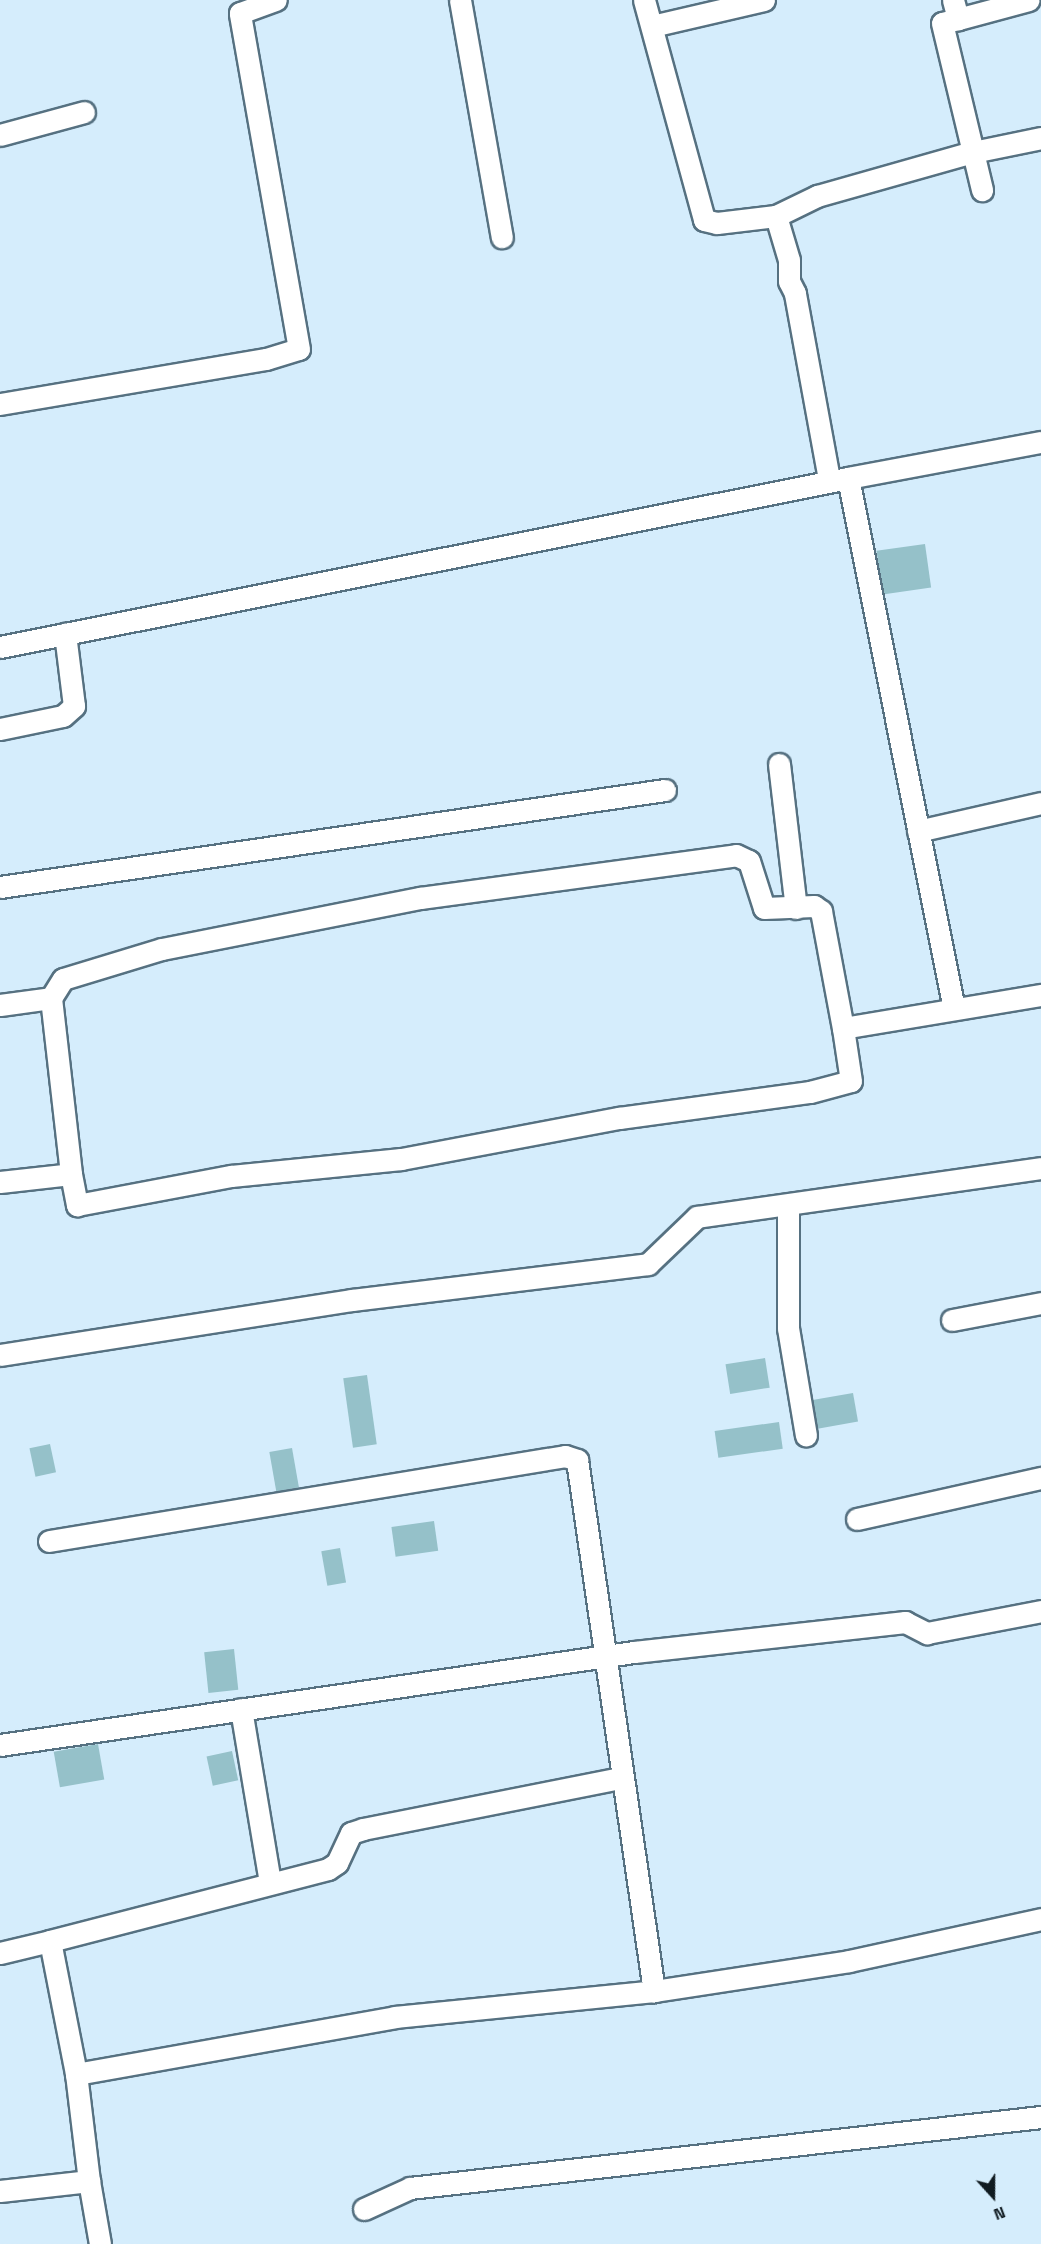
<!DOCTYPE html>
<style>
body{margin:0}
#map{position:relative;width:1041px;height:2244px;overflow:hidden;background:#d5edfc;font-family:"Space Grotesk",sans-serif}
div>[style]{position:absolute}
.building>*{inset:0;background:#95c1c9;transform-origin:0 0}
.roads{filter:drop-shadow(2px 0 #567181) drop-shadow(-2px 0 #567181) drop-shadow(0 2px #567181) drop-shadow(0 -2px #567181)}
.minor>*{height:21px;margin:-10.5px;padding:0 10.5px;transform-origin:10.5px;border-radius:10.5px;background:#fff}
span{translate:-50% -50%;white-space:nowrap;text-align:center;line-height:1.15;-webkit-text-stroke:6px #d5edfc;paint-order:stroke}
.north{position:absolute;left:963px;top:2166px;width:60px;height:60px;-webkit-text-stroke:4px #d5edfc;paint-order:stroke;rotate:159deg;font-size:16px;font-weight:700;line-height:24px;text-align:center;color:#101b21}
.north::after{content:'';display:block;margin:auto;width:21px;height:27px;background:#101b21;clip-path:polygon(50% 0,100% 100%,50% 72%,0 100%)}
</style>
<div id="map">
<div class="building">
<div style="left:925px;top:544px;width:44px;height:49px;rotate:82deg"></div>
<div style="left:765px;top:1358px;width:30px;height:40px;rotate:81deg"></div>
<div style="left:367px;top:1375px;width:70px;height:24px;rotate:82deg"></div>
<div style="left:853px;top:1393px;width:29px;height:41px;rotate:80deg"></div>
<div style="left:779px;top:1422px;width:27px;height:65px;rotate:82deg"></div>
<div style="left:50px;top:1444px;width:29px;height:21px;rotate:78deg"></div>
<div style="left:292px;top:1448px;width:40px;height:23px;rotate:80deg"></div>
<div style="left:434px;top:1521px;width:30px;height:43px;rotate:82deg"></div>
<div style="left:340px;top:1548px;width:35px;height:19px;rotate:80deg"></div>
<div style="left:234px;top:1649px;width:41px;height:30px;rotate:84deg"></div>
<div style="left:98px;top:1744px;width:36px;height:45px;rotate:80deg"></div>
<div style="left:232px;top:1751px;width:30px;height:26px;rotate:78deg"></div>
</div>
<div class="roads">
<div class="minor">
<div style="left:460px;top:0;width:241px;rotate:80deg"></div>
<div style="left:644px;top:0;width:228px;rotate:74.7deg"></div>
<div style="left:704px;top:220px;width:13px;rotate:13deg"></div>
<div style="left:717px;top:223px;width:59px;rotate:-6.8deg"></div>
<div style="left:953px;top:0;width:20px;rotate:75deg"></div>
<div style="left:958px;top:19px;width:73px;rotate:-15deg"></div>
<div style="left:958px;top:19px;width:16px;rotate:166deg"></div>
<div style="left:942px;top:23px;width:172px;rotate:76.5deg"></div>
<div style="left:652px;top:26px;width:115px;rotate:-13.1deg"></div>
<div style="left:0;top:135px;width:87px;rotate:-15.3deg"></div>
<div style="left:0;top:404px;width:270px;rotate:-9.6deg"></div>
<div style="left:266px;top:359px;width:34px;rotate:-17deg"></div>
<div style="left:299px;top:349px;width:341px;rotate:-100deg"></div>
<div style="left:240px;top:13px;width:38px;rotate:-20deg"></div>
<div style="left:848px;top:478px;width:196px;rotate:-10.6deg"></div>
<div style="left:829px;top:479px;width:189px;rotate:-100.4deg"></div>
<div style="left:795px;top:293px;width:13px;rotate:-117deg"></div>
<div style="left:789px;top:281px;width:21px;rotate:-90deg"></div>
<div style="left:789px;top:260px;width:46px;rotate:-106.5deg"></div>
<div style="left:776px;top:216px;width:46px;rotate:-26deg"></div>
<div style="left:817px;top:196px;width:162px;rotate:-15.8deg"></div>
<div style="left:973px;top:152px;width:69px;rotate:-11.6deg"></div>
<div style="left:0;top:647px;width:865px;rotate:-11.27deg"></div>
<div style="left:848px;top:478px;width:541px;rotate:78.71deg"></div>
<div style="left:0;top:729px;width:64px;rotate:-11.7deg"></div>
<div style="left:63px;top:716px;width:15px;rotate:-42deg"></div>
<div style="left:74px;top:706px;width:73px;rotate:-97.1deg"></div>
<div style="left:779px;top:764px;width:145px;rotate:83.3deg"></div>
<div style="left:918px;top:831px;width:126px;rotate:-12.8deg"></div>
<div style="left:0;top:887px;width:672px;rotate:-8.3deg"></div>
<div style="left:51px;top:998px;width:22px;rotate:-58deg"></div>
<div style="left:63px;top:979px;width:103px;rotate:-16.9deg"></div>
<div style="left:162px;top:949px;width:263px;rotate:-11.2deg"></div>
<div style="left:420px;top:898px;width:319px;rotate:-7.7deg"></div>
<div style="left:736px;top:855px;width:14px;rotate:25deg"></div>
<div style="left:749px;top:861px;width:49px;rotate:72.3deg"></div>
<div style="left:764px;top:908px;width:50px;rotate:-2.3deg"></div>
<div style="left:814px;top:906px;width:9px;rotate:36deg"></div>
<div style="left:821px;top:911px;width:119px;rotate:79.4deg"></div>
<div style="left:0;top:1005px;width:51px;rotate:-7.8deg"></div>
<div style="left:51px;top:998px;width:177px;rotate:83.5deg"></div>
<div style="left:0;top:1182px;width:71px;rotate:-6.4deg"></div>
<div style="left:71px;top:1174px;width:32px;rotate:79deg"></div>
<div style="left:77px;top:1205px;width:157px;rotate:-10.7deg"></div>
<div style="left:231px;top:1176px;width:171px;rotate:-5.7deg"></div>
<div style="left:401px;top:1159px;width:222px;rotate:-10.7deg"></div>
<div style="left:619px;top:1118px;width:193px;rotate:-7.8deg"></div>
<div style="left:810px;top:1092px;width:42px;rotate:-15deg"></div>
<div style="left:851px;top:1081px;width:54px;rotate:-98.6deg"></div>
<div style="left:843px;top:1028px;width:201px;rotate:-9.5deg"></div>
<div style="left:788px;top:1205px;width:123px;rotate:90deg"></div>
<div style="left:788px;top:1328px;width:109px;rotate:80.5deg"></div>
<div style="left:952px;top:1320px;width:91px;rotate:-10.8deg"></div>
<div style="left:0;top:1355px;width:356px;rotate:-8.9deg"></div>
<div style="left:352px;top:1300px;width:298px;rotate:-6.9deg"></div>
<div style="left:648px;top:1264px;width:68px;rotate:-43.8deg"></div>
<div style="left:697px;top:1217px;width:347px;rotate:-8.1deg"></div>
<div style="left:857px;top:1519px;width:189px;rotate:-12.6deg"></div>
<div style="left:49px;top:1541px;width:523px;rotate:-9.35deg"></div>
<div style="left:565px;top:1456px;width:13px;rotate:18deg"></div>
<div style="left:577px;top:1460px;width:537px;rotate:81.75deg"></div>
<div style="left:241px;top:1709px;width:176px;rotate:80.5deg"></div>
<div style="left:0;top:1745px;width:641px;rotate:-8.35deg"></div>
<div style="left:634px;top:1652px;width:273px;rotate:-6.3deg"></div>
<div style="left:905px;top:1622px;width:25px;rotate:27deg"></div>
<div style="left:927px;top:1633px;width:116px;rotate:-10.9deg"></div>
<div style="left:50px;top:1941px;width:287px;rotate:-14.5deg"></div>
<div style="left:328px;top:1869px;width:11px;rotate:-34deg"></div>
<div style="left:337px;top:1863px;width:33px;rotate:-65deg"></div>
<div style="left:351px;top:1833px;width:13px;rotate:-18deg"></div>
<div style="left:363px;top:1829px;width:262px;rotate:-11.2deg"></div>
<div style="left:0;top:1953px;width:51px;rotate:-13.5deg"></div>
<div style="left:50px;top:1941px;width:136px;rotate:78.9deg"></div>
<div style="left:76px;top:2074px;width:324px;rotate:-10.1deg"></div>
<div style="left:395px;top:2017px;width:260px;rotate:-5.7deg"></div>
<div style="left:654px;top:1991px;width:197px;rotate:-8.7deg"></div>
<div style="left:849px;top:1961px;width:197px;rotate:-12.3deg"></div>
<div style="left:89px;top:2181px;width:64px;rotate:80.1deg"></div>
<div style="left:0;top:2191px;width:90px;rotate:-6.4deg"></div>
<div style="left:89px;top:2181px;width:108px;rotate:-96.9deg"></div>
<div style="left:364px;top:2209px;width:51px;rotate:-24.5deg"></div>
<div style="left:410px;top:2188px;width:635px;rotate:-6.42deg"></div>
</div>
</div>
<div class="north">N</div>
</div>
